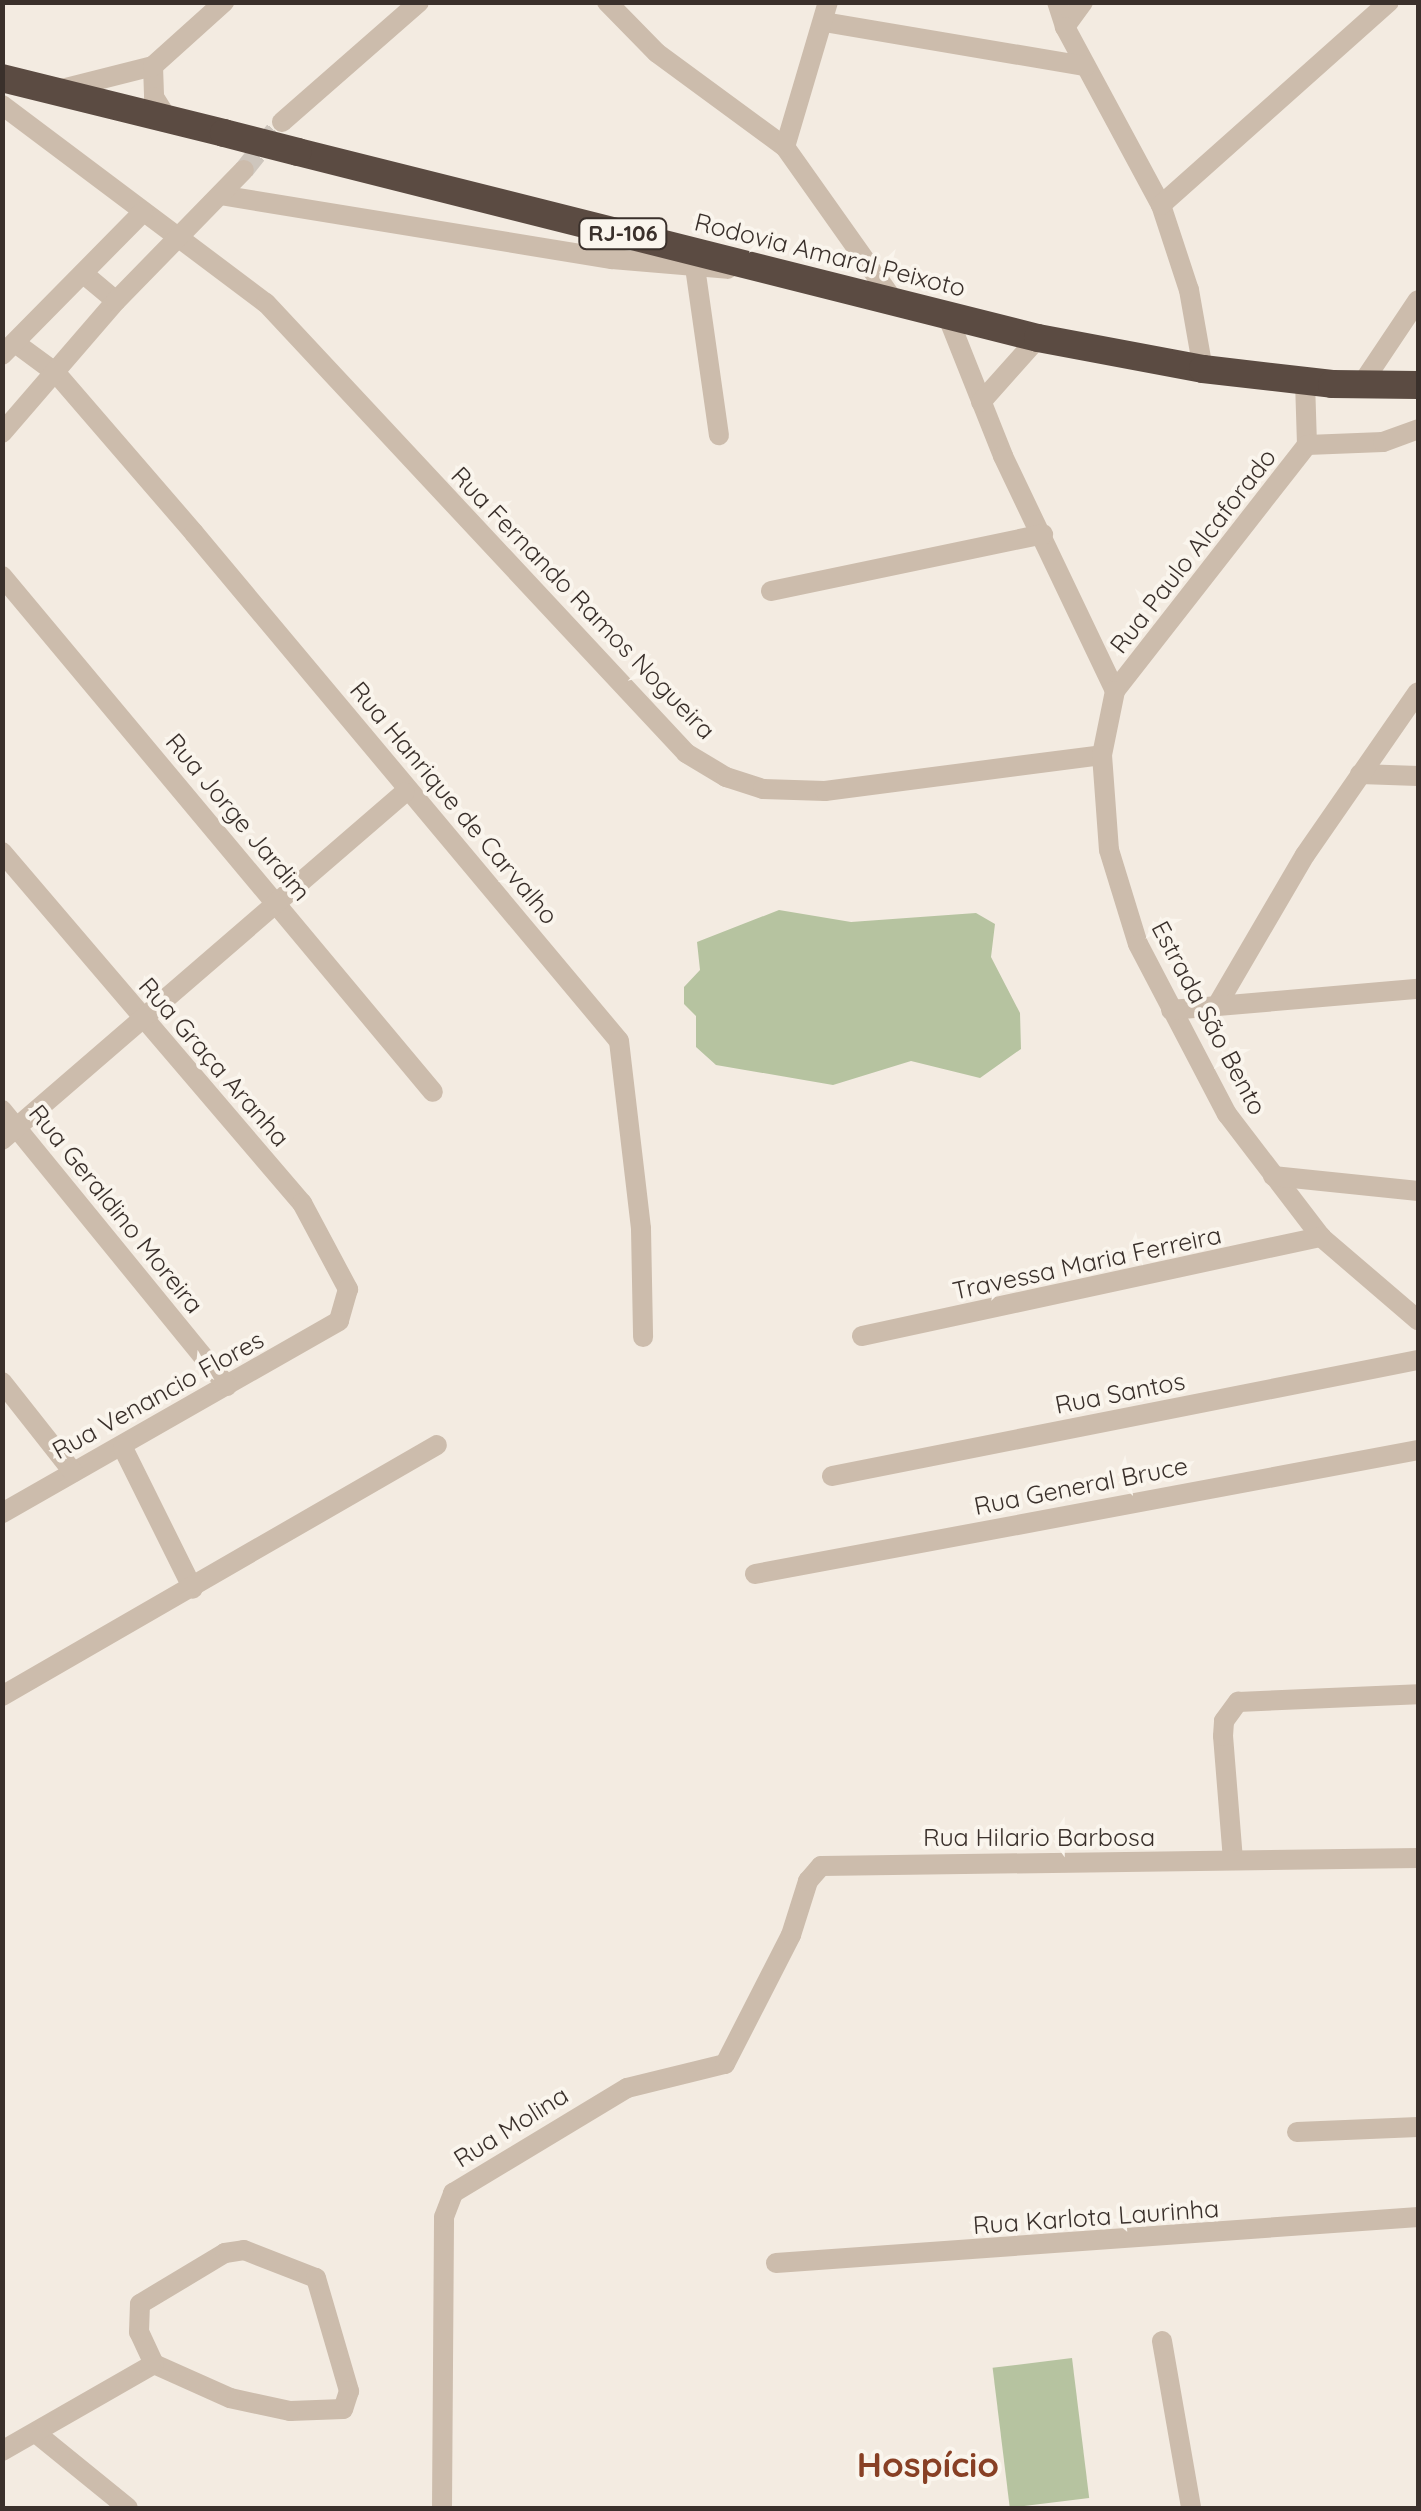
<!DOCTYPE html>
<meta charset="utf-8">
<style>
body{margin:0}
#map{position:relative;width:1421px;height:2511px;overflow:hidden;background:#f3ebe1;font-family:Quicksand,sans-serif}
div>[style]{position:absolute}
.green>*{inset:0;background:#b6c3a0;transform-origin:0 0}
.minor-tunnel>*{height:20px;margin-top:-10px;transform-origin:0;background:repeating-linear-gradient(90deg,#cec6bd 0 20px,transparent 0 30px)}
.minor>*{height:20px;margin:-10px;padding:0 10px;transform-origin:10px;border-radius:10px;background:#ccbcac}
.highway>*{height:28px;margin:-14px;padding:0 14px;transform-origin:14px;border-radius:14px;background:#5b4b42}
.highway-bridge>*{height:28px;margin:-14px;padding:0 14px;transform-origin:14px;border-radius:14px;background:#5b4b42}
span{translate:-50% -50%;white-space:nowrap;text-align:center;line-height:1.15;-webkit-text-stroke:8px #faf5ed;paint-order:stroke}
.shield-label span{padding:2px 8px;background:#faf5ed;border:2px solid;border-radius:8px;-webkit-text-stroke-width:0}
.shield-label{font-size:22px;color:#3a302b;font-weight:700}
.street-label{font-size:25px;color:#3a302b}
.district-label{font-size:35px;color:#884025;font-weight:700}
.frame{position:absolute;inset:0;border:5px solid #3a302b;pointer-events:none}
</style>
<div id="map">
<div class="green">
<div style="clip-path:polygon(779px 910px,851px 922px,976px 913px,995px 924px,991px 957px,1020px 1013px,1021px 1049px,980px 1078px,911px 1061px,833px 1085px,716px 1065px,696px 1047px,696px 1016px,684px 1004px,684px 987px,700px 970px,697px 942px)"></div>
<div style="left:1072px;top:2358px;width:141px;height:80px;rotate:83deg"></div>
</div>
<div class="minor-tunnel">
<div style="left:244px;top:170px;width:61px;rotate:-51.6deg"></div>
</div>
<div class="minor">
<div style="left:607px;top:2px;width:71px;rotate:45.6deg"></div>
<div style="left:657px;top:53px;width:159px;rotate:36.3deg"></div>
<div style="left:785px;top:147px;width:192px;rotate:54.7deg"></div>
<div style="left:1057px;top:2px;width:26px;rotate:72deg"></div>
<div style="left:1083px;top:2px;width:31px;rotate:126deg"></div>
<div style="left:1065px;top:27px;width:202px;rotate:61.7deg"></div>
<div style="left:1161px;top:205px;width:89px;rotate:71.8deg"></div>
<div style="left:1189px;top:290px;width:80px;rotate:80deg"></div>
<div style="left:824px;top:22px;width:265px;rotate:9.6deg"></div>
<div style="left:153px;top:66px;width:31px;rotate:88deg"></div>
<div style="left:154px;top:97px;width:26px;rotate:58deg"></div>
<div style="left:58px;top:90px;width:98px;rotate:-14.2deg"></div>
<div style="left:153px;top:66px;width:96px;rotate:-42deg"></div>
<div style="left:2px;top:105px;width:330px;rotate:36.9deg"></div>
<div style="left:266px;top:303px;width:616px;rotate:46.97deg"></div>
<div style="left:686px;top:753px;width:47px;rotate:31deg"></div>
<div style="left:726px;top:777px;width:39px;rotate:18deg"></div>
<div style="left:763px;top:789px;width:62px;rotate:1.8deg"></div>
<div style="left:825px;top:791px;width:279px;rotate:-7.4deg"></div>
<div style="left:282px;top:122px;width:182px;rotate:-41.2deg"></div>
<div style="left:785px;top:147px;width:151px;rotate:-73.5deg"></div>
<div style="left:220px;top:195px;width:397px;rotate:9.3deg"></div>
<div style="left:612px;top:259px;width:116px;rotate:4.9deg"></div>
<div style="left:1161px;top:205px;width:305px;rotate:-41.7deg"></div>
<div style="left:695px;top:267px;width:170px;rotate:81.9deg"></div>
<div style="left:85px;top:275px;width:40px;rotate:40deg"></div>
<div style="left:947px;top:315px;width:152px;rotate:68.3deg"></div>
<div style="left:1003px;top:456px;width:260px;rotate:64.5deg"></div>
<div style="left:18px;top:345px;width:47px;rotate:36.4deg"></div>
<div style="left:56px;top:373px;width:211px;rotate:49.2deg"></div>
<div style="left:194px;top:533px;width:662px;rotate:50.08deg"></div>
<div style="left:619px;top:1041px;width:189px;rotate:83.3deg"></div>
<div style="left:641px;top:1229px;width:108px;rotate:88.9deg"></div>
<div style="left:2px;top:355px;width:201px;rotate:-45.4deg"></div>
<div style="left:1305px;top:381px;width:64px;rotate:88.2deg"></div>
<div style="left:1307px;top:445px;width:312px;rotate:128deg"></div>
<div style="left:1115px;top:691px;width:65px;rotate:101.5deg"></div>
<div style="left:1102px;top:755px;width:95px;rotate:85.8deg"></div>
<div style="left:1109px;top:850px;width:98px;rotate:72.9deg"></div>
<div style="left:1138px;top:944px;width:192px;rotate:62.4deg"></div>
<div style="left:1227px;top:1114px;width:155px;rotate:52.6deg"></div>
<div style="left:1321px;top:1237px;width:128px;rotate:40.6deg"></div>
<div style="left:1361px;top:385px;width:102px;rotate:-56.2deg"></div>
<div style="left:981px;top:402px;width:86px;rotate:-48.3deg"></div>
<div style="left:2px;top:433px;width:174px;rotate:-49.2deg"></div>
<div style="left:116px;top:301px;width:183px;rotate:-45.7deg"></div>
<div style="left:1307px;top:445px;width:76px;rotate:-2.3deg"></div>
<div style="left:1383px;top:442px;width:37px;rotate:-20deg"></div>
<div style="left:2px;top:576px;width:672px;rotate:50.13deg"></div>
<div style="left:771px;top:591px;width:278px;rotate:-11.8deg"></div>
<div style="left:1360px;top:774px;width:58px;rotate:2deg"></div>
<div style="left:2px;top:852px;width:462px;rotate:49.5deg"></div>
<div style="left:302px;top:1203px;width:98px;rotate:61.9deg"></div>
<div style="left:348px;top:1289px;width:33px;rotate:106deg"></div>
<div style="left:339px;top:1321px;width:388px;rotate:150.3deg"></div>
<div style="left:1219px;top:1002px;width:170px;rotate:-59.7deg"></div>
<div style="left:1305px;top:855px;width:198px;rotate:-55.3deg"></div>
<div style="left:1171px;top:1010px;width:248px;rotate:-4.9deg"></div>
<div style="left:2px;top:1110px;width:356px;rotate:50.8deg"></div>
<div style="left:2px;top:1140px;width:532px;rotate:-40.81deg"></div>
<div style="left:1273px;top:1176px;width:146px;rotate:5.9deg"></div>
<div style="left:862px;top:1336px;width:470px;rotate:-12.2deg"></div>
<div style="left:2px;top:1382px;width:115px;rotate:51.7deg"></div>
<div style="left:123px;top:1448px;width:157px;rotate:63.6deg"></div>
<div style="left:832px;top:1476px;width:597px;rotate:-11.2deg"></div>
<div style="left:755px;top:1574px;width:674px;rotate:-10.59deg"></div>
<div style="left:2px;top:1696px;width:502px;rotate:-29.99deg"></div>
<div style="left:1233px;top:1860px;width:124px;rotate:-94.6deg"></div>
<div style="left:1223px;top:1736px;width:15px;rotate:-86deg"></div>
<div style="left:1224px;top:1721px;width:24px;rotate:-54deg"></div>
<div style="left:1238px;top:1702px;width:180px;rotate:-2.5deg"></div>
<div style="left:1297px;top:2132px;width:121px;rotate:-2.4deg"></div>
<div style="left:244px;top:2250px;width:77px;rotate:21.3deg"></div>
<div style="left:316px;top:2278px;width:118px;rotate:73.7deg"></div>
<div style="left:349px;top:2391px;width:19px;rotate:108deg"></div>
<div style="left:343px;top:2409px;width:53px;rotate:177.8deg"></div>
<div style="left:290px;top:2411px;width:61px;rotate:-167.8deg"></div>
<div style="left:230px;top:2398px;width:83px;rotate:-155.9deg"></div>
<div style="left:154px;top:2364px;width:35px;rotate:-115deg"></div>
<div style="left:139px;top:2332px;width:28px;rotate:-88deg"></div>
<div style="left:140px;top:2304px;width:99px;rotate:-31deg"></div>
<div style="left:225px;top:2253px;width:19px;rotate:-9deg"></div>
<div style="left:776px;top:2263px;width:644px;rotate:-4.1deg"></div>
<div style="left:1162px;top:2341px;width:169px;rotate:80.1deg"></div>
<div style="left:37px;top:2434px;width:117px;rotate:39.1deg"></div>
<div style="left:2px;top:2451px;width:175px;rotate:-29.8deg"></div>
<div style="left:442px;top:2508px;width:291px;rotate:-89.6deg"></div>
<div style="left:444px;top:2217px;width:26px;rotate:-69deg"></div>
<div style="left:453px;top:2193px;width:203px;rotate:-31.1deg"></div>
<div style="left:627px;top:2088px;width:101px;rotate:-13.8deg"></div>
<div style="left:725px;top:2064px;width:145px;rotate:-62.9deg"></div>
<div style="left:791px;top:1935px;width:57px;rotate:-72.5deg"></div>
<div style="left:808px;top:1881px;width:20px;rotate:-49deg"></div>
<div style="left:821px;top:1866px;width:597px;rotate:-0.77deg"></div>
</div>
<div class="highway">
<div style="left:2px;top:78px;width:229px;rotate:13.9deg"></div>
<div style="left:298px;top:152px;width:763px;rotate:14.11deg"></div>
<div style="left:1038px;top:338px;width:168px;rotate:10.6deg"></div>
<div style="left:1203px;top:369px;width:130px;rotate:6.6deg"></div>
<div style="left:1332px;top:384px;width:86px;rotate:0.7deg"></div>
</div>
<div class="highway-bridge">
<div style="left:224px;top:133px;width:76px;rotate:14.4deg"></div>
</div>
<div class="shield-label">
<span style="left:623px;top:234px">RJ-106</span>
</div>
<div class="street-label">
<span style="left:830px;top:255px;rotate:14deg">Rodovia Amaral Peixoto</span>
<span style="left:1193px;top:551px;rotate:-52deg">Rua Paulo Alcaforado</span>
<span style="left:583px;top:603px;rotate:46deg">Rua Fernando Ramos Nogueira</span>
<span style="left:454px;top:803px;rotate:50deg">Rua Hanrique de Carvalho</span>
<span style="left:238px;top:817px;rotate:50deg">Rua Jorge Jardim</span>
<span style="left:1209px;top:1018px;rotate:62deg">Estrada São Bento</span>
<span style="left:214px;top:1062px;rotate:49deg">Rua Graça Aranha</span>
<span style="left:116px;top:1209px;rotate:51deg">Rua Geraldino Moreira</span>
<span style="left:1087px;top:1263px;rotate:-12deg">Travessa Maria Ferreira</span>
<span style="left:1120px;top:1393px;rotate:-11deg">Rua Santos</span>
<span style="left:158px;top:1395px;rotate:-29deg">Rua Venancio Flores</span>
<span style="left:1081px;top:1486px;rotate:-11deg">Rua General Bruce</span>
<span style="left:1039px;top:1837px">Rua Hilario Barbosa</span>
<span style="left:511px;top:2127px;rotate:-32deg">Rua Molina</span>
<span style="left:1096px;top:2217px;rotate:-4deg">Rua Karlota Laurinha</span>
</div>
<div class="district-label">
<span style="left:928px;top:2464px">Hospício</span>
</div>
<div class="frame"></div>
</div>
